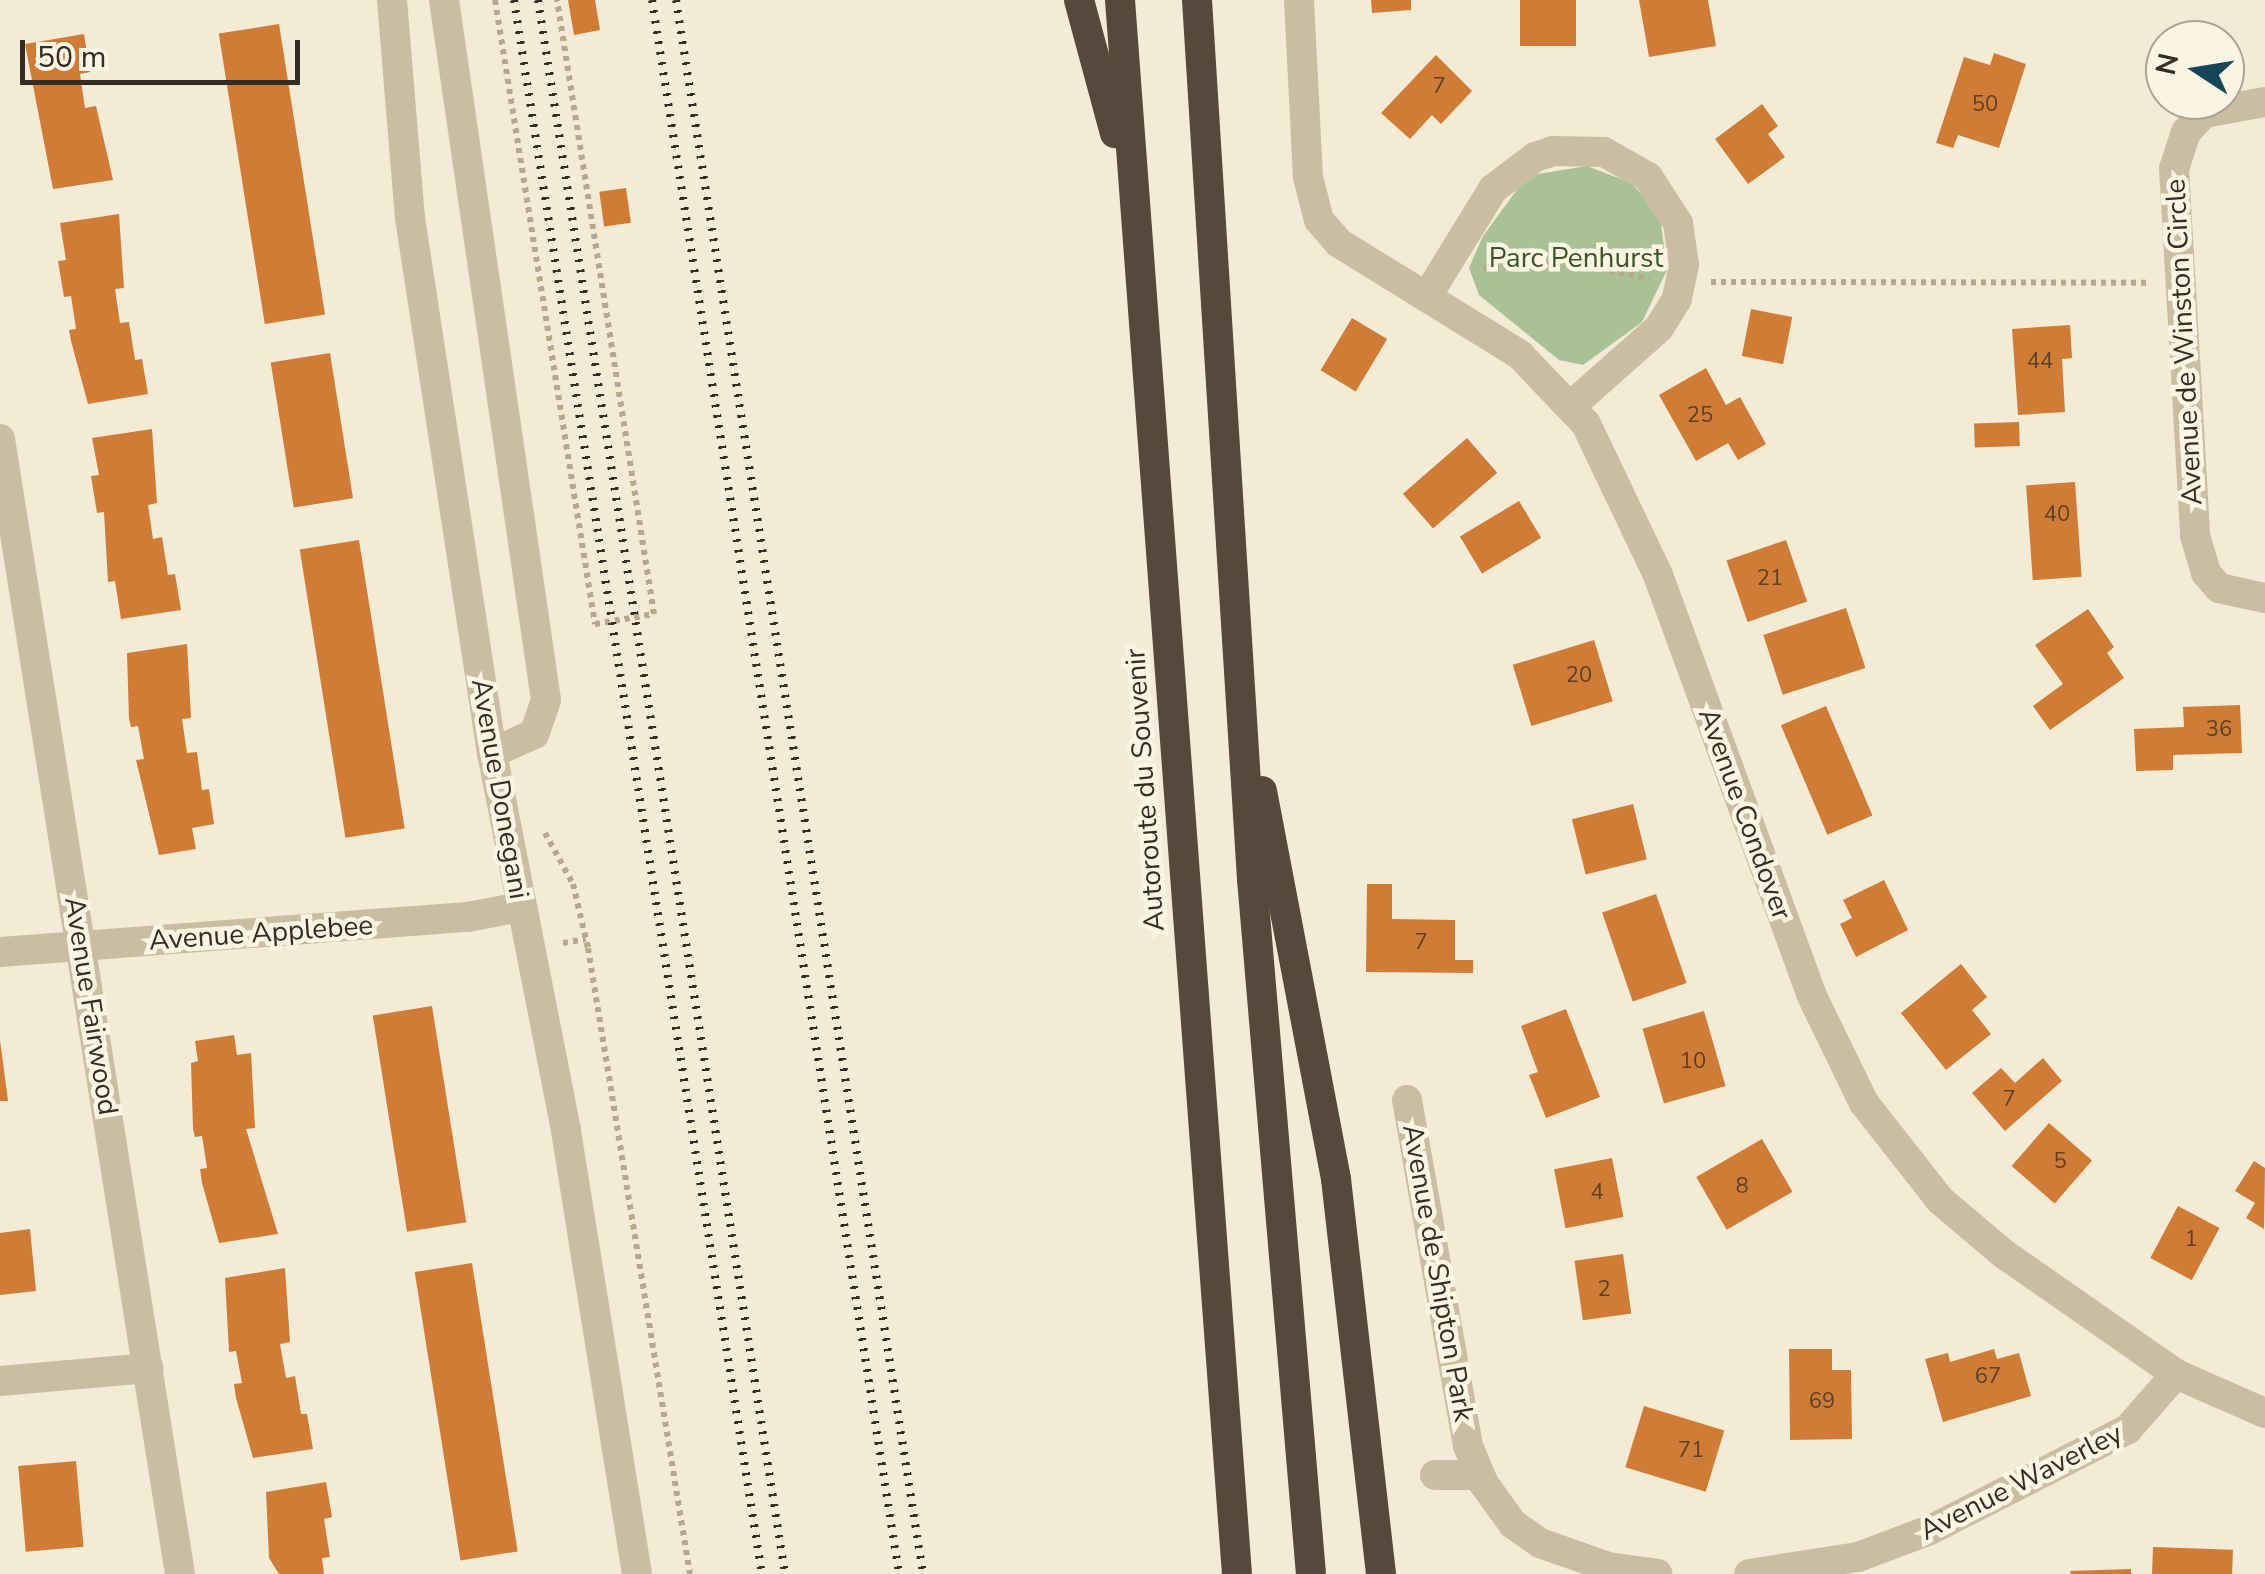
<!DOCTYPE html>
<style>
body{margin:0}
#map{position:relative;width:2265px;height:1574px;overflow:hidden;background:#f3ebd5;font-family:"Nunito Sans",sans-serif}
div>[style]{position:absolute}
.green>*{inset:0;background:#a9c295}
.building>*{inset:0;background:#d07c36;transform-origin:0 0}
.path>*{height:6px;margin-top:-3px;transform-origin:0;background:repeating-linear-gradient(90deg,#b7a78b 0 5px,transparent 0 10px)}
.minor>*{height:30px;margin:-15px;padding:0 15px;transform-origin:15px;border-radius:15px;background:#cbbda1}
.highway>*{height:30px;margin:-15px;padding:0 15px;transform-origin:15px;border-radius:15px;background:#56493b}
.rail>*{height:8px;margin-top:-4px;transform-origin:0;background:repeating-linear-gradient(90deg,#352d24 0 2.5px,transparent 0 10.5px)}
span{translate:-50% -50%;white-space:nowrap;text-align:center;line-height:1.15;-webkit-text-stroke:9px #faf4e2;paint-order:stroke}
.number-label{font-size:22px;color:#5c4128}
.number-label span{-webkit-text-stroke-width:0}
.park-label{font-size:28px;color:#3a5526}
.street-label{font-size:28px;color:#352d24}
.north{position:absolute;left:2145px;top:20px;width:100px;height:100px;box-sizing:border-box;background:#faf4e2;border:2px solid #aba496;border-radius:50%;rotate:282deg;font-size:28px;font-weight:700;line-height:40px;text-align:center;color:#352d24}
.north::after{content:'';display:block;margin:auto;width:35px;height:45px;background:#174659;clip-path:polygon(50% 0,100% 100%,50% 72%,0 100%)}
.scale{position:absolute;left:20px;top:40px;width:280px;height:45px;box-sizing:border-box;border:5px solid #352d24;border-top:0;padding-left:12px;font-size:30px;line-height:35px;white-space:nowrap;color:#352d24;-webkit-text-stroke:8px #faf4e2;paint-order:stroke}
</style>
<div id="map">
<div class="green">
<div style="clip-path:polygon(1587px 166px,1631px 183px,1649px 202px,1661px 224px,1667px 270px,1642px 322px,1583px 365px,1559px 360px,1479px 295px,1469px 268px,1483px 236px,1519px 187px,1538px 174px)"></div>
</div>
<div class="building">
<div style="clip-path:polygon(568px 0,595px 0,600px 30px,574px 35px)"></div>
<div style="clip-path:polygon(1371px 0,1411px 0,1411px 10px,1372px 13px)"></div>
<div style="left:1520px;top:0;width:56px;height:46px"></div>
<div style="clip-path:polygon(1639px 0,1708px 0,1716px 46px,1649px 57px)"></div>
<div style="left:279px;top:24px;width:294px;height:61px;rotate:81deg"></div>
<div style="clip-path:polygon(84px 34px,90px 72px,80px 74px,85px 108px,96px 106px,113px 180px,53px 189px,25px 44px)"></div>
<div style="clip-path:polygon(1994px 53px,2026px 64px,1999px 148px,1958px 135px,1953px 148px,1936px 143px,1964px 57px,1990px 65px)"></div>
<div style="clip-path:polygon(1436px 55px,1472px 91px,1441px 124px,1432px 115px,1410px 139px,1381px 113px)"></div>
<div style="clip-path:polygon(1762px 104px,1778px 126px,1768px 134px,1785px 157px,1748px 184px,1715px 139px)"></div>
<div style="left:626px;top:188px;width:35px;height:27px;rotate:82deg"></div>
<div style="clip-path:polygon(119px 214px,124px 288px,115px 289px,120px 323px,129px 322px,135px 360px,142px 359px,148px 394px,88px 404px,71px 341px,69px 330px,76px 329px,71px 296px,64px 297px,58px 261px,66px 260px,60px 223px)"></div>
<div style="left:1751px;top:309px;width:42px;height:48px;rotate:11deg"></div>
<div style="left:1352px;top:318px;width:41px;height:61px;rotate:31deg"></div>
<div style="clip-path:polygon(2070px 325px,2072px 358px,2062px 359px,2065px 412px,2018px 415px,2012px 329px)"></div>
<div style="left:330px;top:353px;width:147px;height:60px;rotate:81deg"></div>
<div style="clip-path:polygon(1706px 368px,1726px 405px,1740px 397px,1766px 444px,1738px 460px,1728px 443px,1696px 461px,1659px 395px)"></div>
<div style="left:2019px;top:422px;width:24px;height:45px;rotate:88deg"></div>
<div style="clip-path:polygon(152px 429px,157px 503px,148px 505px,153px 539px,162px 537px,168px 575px,175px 574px,181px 610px,121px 619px,115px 581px,108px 582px,104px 512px,97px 513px,91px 476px,99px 475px,92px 438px)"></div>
<div style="left:1467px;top:438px;width:46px;height:85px;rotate:49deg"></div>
<div style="left:2075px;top:482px;width:95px;height:49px;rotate:86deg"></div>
<div style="left:1519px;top:501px;width:43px;height:69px;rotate:59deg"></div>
<div style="left:359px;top:540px;width:292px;height:60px;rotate:81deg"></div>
<div style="left:1786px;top:540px;width:65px;height:63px;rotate:71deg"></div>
<div style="left:1846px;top:608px;width:63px;height:87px;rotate:72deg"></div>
<div style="clip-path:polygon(2088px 609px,2114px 647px,2107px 653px,2124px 678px,2050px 730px,2033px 706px,2063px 684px,2035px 645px)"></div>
<div style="left:1594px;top:640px;width:64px;height:85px;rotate:73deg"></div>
<div style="clip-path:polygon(187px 644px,191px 718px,182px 719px,187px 753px,197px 752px,202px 790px,209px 789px,214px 824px,192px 828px,196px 849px,159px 855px,136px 760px,144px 759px,138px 726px,131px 727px,129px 719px,127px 653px)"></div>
<div style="clip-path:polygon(2240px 705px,2242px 753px,2173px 755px,2173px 770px,2136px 771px,2134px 729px,2184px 727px,2183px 707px)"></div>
<div style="left:1826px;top:706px;width:119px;height:49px;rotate:67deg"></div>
<div style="left:1633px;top:804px;width:57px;height:63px;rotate:76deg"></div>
<div style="clip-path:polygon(1884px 880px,1908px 930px,1856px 957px,1840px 924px,1852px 918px,1843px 900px)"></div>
<div style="clip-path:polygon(1367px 884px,1392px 884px,1392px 919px,1455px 920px,1455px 960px,1473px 960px,1473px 973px,1366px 972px)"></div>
<div style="left:1656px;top:894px;width:94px;height:57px;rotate:71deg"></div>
<div style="clip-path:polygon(1961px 964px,1987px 997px,1972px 1010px,1991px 1034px,1946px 1070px,1901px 1013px)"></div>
<div style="left:432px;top:1006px;width:219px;height:60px;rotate:81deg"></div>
<div style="clip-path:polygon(1566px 1009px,1600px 1097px,1546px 1118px,1529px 1075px,1538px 1072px,1521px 1026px)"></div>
<div style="left:1704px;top:1011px;width:78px;height:64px;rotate:74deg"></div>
<div style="clip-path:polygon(234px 1035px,237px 1055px,251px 1053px,255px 1128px,246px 1129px,278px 1234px,219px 1243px,202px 1183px,200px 1169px,207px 1168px,202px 1136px,195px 1137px,193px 1129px,191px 1063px,198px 1061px,195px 1041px)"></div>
<div style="clip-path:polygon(0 1040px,8px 1101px,0 1101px)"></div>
<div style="clip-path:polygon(2043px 1058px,2062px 1081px,2005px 1131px,1972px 1093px,2001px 1068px,2015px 1083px)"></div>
<div style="left:2049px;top:1123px;width:57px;height:57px;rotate:41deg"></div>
<div style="left:1762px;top:1139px;width:61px;height:76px;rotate:60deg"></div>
<div style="left:1612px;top:1158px;width:60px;height:59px;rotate:79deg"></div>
<div style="clip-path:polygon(2254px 1161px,2265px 1168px,2264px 1229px,2246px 1218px,2255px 1203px,2235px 1191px)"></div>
<div style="left:2178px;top:1206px;width:47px;height:59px;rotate:28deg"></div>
<div style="clip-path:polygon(30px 1229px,36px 1291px,0 1295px,0 1233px)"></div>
<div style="left:1623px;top:1254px;width:60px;height:49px;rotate:82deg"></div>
<div style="left:472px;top:1263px;width:292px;height:58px;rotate:81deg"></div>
<div style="clip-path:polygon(285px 1268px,290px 1342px,280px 1344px,286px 1378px,295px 1376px,301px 1414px,307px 1414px,313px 1449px,253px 1458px,236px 1398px,234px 1384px,242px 1383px,236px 1351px,229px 1352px,225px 1278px)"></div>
<div style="clip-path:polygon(1789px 1349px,1832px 1349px,1832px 1370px,1851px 1370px,1852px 1439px,1790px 1440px)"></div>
<div style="clip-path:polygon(1994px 1349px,1997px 1359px,2019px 1353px,2031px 1396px,1943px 1422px,1925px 1359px,1948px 1353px,1950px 1362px)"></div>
<div style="left:1644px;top:1406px;width:84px;height:64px;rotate:17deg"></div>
<div style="left:76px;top:1461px;width:86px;height:58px;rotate:85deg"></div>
<div style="clip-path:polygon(326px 1482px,332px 1517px,324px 1519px,330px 1557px,322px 1558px,324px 1574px,279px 1574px,269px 1558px,266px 1492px)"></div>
<div style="left:2153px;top:1547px;width:80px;height:27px;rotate:2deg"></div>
<div style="clip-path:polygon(2131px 1569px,2131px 1574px,2071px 1574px,2070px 1571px)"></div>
</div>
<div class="path">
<div style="left:495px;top:0;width:632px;rotate:80.9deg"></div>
<div style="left:595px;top:624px;width:60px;rotate:-9.6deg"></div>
<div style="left:654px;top:614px;width:622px;rotate:-98.98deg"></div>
<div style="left:1484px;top:268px;width:86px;rotate:-3.3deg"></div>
<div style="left:1570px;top:263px;width:81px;rotate:11.4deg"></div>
<div style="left:1711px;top:282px;width:437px;rotate:0.1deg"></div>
<div style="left:545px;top:833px;width:58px;rotate:61.2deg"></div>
<div style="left:573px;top:884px;width:66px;rotate:76.8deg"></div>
<div style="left:588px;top:948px;width:634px;rotate:80.75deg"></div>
<div style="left:563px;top:943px;width:23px;rotate:-10deg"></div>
</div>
<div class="minor">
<div style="left:392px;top:0;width:219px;rotate:85.3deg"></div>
<div style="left:410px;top:218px;width:541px;rotate:81.29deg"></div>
<div style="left:492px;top:753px;width:385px;rotate:78.9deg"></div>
<div style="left:566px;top:1131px;width:449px;rotate:80.9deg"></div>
<div style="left:444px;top:0;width:707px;rotate:81.71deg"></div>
<div style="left:546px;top:700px;width:36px;rotate:109deg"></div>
<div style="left:534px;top:734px;width:46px;rotate:155.7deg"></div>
<div style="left:1299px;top:0;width:177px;rotate:87.1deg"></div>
<div style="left:1308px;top:177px;width:44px;rotate:75.7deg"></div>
<div style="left:1319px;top:220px;width:30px;rotate:49deg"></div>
<div style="left:1339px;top:243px;width:213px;rotate:31.7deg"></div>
<div style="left:1520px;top:355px;width:95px;rotate:46.3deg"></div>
<div style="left:1586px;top:424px;width:167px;rotate:64.5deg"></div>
<div style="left:1658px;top:575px;width:446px;rotate:69.9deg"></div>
<div style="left:1811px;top:994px;width:121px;rotate:64.1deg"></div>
<div style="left:1864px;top:1103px;width:123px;rotate:51.9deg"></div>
<div style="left:1940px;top:1200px;width:84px;rotate:40.2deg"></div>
<div style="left:2004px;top:1254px;width:210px;rotate:34.9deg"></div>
<div style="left:2176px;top:1374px;width:97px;rotate:23.7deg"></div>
<div style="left:2265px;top:102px;width:62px;rotate:169.8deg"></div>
<div style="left:2204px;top:113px;width:26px;rotate:133deg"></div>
<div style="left:2186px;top:132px;width:38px;rotate:108deg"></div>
<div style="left:2174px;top:168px;width:369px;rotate:86.7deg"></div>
<div style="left:2195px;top:536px;width:39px;rotate:73deg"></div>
<div style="left:2206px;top:573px;width:20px;rotate:49deg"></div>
<div style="left:2219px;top:588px;width:47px;rotate:12.3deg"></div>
<div style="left:1429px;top:293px;width:122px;rotate:-58.4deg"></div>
<div style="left:1493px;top:189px;width:53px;rotate:-37.3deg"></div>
<div style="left:1535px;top:157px;width:19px;rotate:-18deg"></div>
<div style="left:1553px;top:151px;width:51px;rotate:1.1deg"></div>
<div style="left:1604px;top:152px;width:51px;rotate:29.6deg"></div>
<div style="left:1648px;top:177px;width:55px;rotate:56.9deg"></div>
<div style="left:1678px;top:223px;width:42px;rotate:81.9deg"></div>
<div style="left:1684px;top:265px;width:35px;rotate:102deg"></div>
<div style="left:1677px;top:299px;width:34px;rotate:122deg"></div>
<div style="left:1659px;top:328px;width:115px;rotate:138.5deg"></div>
<div style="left:0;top:439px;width:1149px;rotate:80.99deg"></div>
<div style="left:0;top:952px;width:469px;rotate:-4.3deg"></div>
<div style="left:468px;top:917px;width:54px;rotate:-10.7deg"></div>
<div style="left:1407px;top:1100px;width:351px;rotate:80deg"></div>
<div style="left:1468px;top:1446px;width:41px;rotate:67.2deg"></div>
<div style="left:1484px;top:1484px;width:49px;rotate:54.1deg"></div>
<div style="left:1513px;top:1524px;width:33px;rotate:35deg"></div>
<div style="left:1540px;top:1543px;width:72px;rotate:19.4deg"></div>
<div style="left:1608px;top:1567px;width:50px;rotate:8deg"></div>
<div style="left:0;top:1381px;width:149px;rotate:-5deg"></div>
<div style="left:1435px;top:1475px;width:44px"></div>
<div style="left:1749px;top:1574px;width:110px;rotate:-8.9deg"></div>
<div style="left:1858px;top:1557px;width:77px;rotate:-20.6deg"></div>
<div style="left:1930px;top:1530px;width:222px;rotate:-27deg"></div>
<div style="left:2128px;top:1429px;width:73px;rotate:-48.9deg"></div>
</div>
<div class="highway">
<div style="left:1079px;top:0;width:138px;rotate:74.9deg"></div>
<div style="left:1120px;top:0;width:1578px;rotate:85.75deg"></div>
<div style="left:1197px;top:0;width:881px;rotate:86.42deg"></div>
<div style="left:1252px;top:879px;width:697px;rotate:85.15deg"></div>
<div style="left:1262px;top:791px;width:395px;rotate:79.2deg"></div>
<div style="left:1336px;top:1179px;width:398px;rotate:83.5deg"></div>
</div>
<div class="rail">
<div style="left:514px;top:0;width:1593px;rotate:81.05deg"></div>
<div style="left:538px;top:0;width:1593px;rotate:81.08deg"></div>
<div style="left:652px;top:0;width:1593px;rotate:81.08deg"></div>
<div style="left:676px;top:0;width:1593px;rotate:81.08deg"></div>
</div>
<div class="number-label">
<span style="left:1439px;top:87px">7</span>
<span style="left:1985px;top:105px">50</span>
<span style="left:2040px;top:362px">44</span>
<span style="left:1700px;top:416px">25</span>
<span style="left:2057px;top:515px">40</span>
<span style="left:1770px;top:579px">21</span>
<span style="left:1579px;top:676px">20</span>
<span style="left:2219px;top:730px">36</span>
<span style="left:1421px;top:943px">7</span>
<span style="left:1693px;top:1062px">10</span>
<span style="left:2009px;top:1100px">7</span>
<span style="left:2060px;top:1162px">5</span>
<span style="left:1742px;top:1187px">8</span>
<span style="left:1597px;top:1193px">4</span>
<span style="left:2191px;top:1240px">1</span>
<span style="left:1604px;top:1290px">2</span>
<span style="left:1988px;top:1377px">67</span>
<span style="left:1822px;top:1402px">69</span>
<span style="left:1691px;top:1451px">71</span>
</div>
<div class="park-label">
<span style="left:1576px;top:258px">Parc Penhurst</span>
</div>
<div class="street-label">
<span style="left:2184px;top:342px;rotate:-93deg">Avenue de Winston Circle</span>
<span style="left:500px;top:789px;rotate:80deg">Avenue Donegani</span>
<span style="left:1145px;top:790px;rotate:-94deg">Autoroute du Souvenir</span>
<span style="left:1745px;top:814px;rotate:70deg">Avenue Condover</span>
<span style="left:261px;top:933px;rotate:-4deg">Avenue Applebee</span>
<span style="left:91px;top:1006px;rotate:81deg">Avenue Fairwood</span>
<span style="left:1438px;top:1273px;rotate:80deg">Avenue de Shipton Park</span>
<span style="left:2021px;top:1482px;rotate:-27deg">Avenue Waverley</span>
</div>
<div class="north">N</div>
<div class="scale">50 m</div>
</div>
